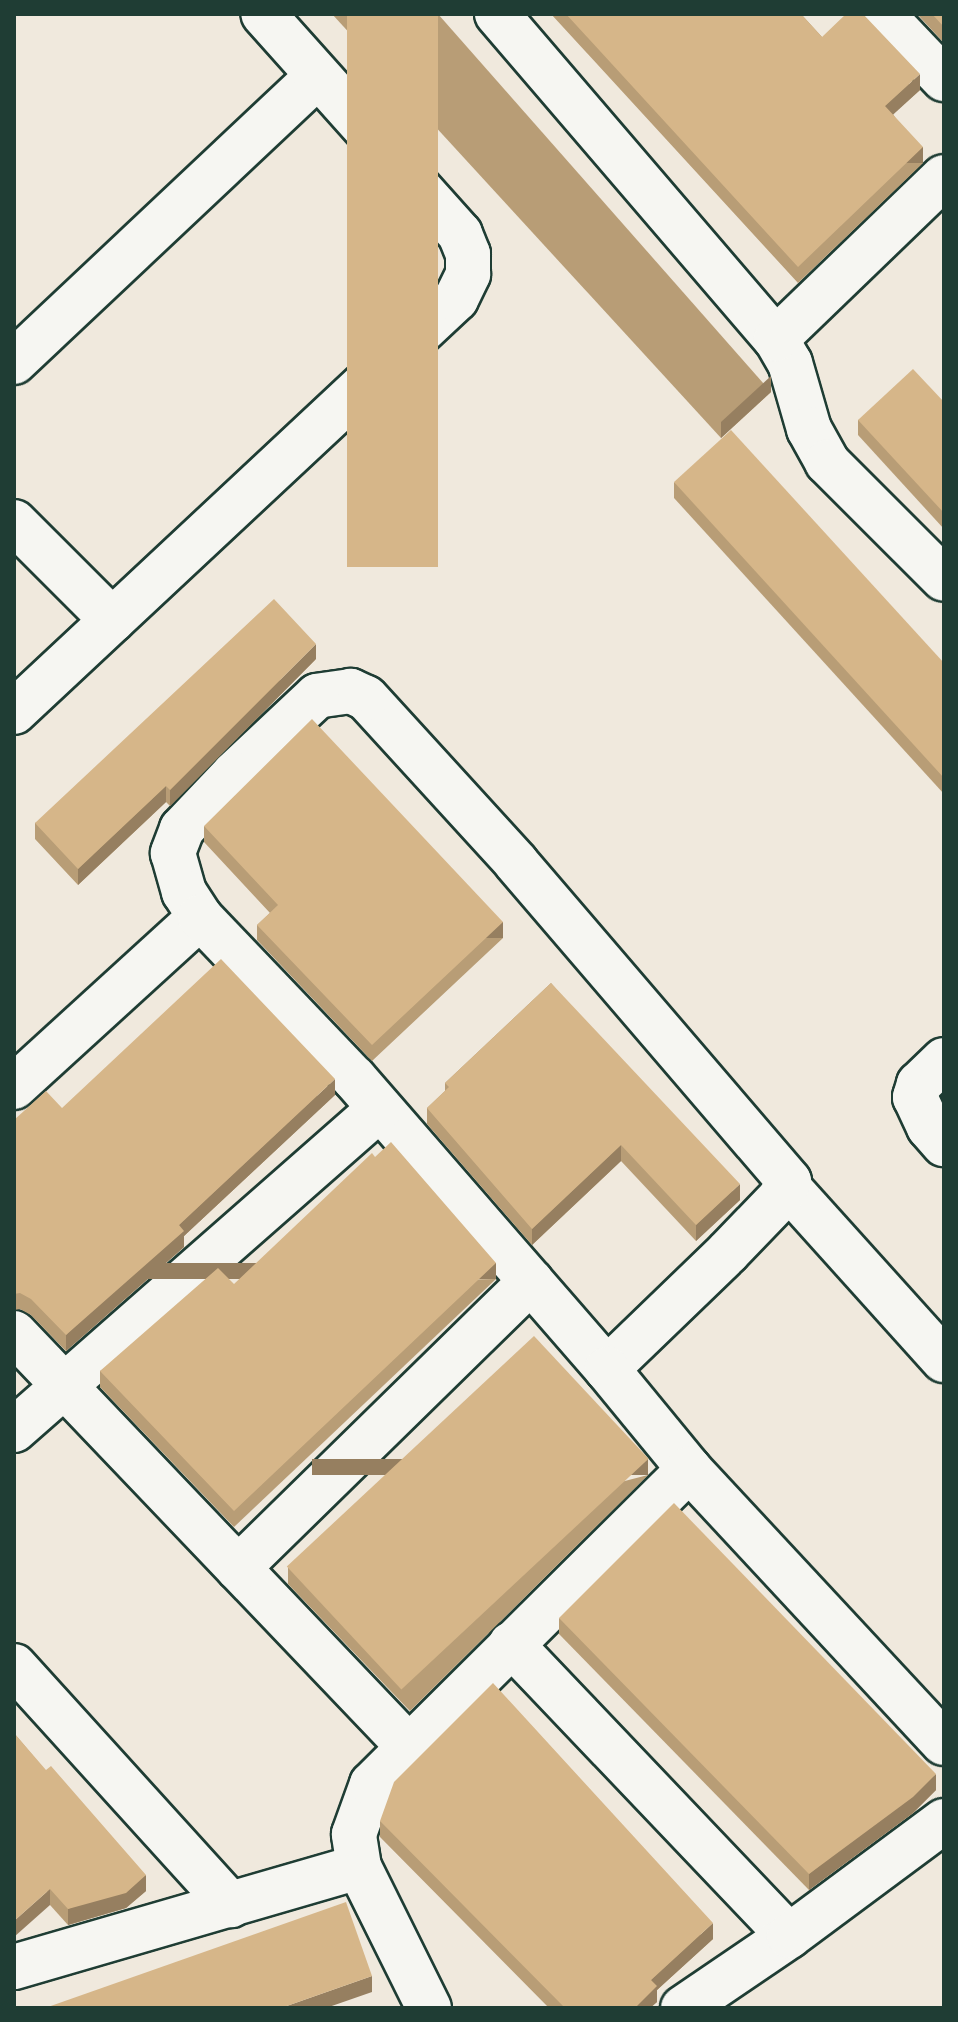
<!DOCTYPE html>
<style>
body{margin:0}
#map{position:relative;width:958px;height:2022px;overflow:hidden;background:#f0e9dd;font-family:"Playpen Sans",sans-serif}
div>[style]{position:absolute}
.roads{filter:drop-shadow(2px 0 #1f3d34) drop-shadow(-2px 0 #1f3d34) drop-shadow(0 2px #1f3d34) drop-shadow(0 -2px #1f3d34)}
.minor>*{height:44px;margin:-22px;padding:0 22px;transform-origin:22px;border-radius:22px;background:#f6f6f2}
.wall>*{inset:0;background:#b89d76}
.shaded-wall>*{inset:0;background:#967f60;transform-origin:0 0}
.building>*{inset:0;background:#d6b689;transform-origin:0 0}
span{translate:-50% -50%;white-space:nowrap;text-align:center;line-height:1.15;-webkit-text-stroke:8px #f6f6f2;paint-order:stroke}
.frame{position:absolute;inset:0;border:16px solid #1f3d34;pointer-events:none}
</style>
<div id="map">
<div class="roads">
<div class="minor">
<div style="left:497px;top:14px;width:428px;rotate:49.4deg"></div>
<div style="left:776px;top:339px;width:28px;rotate:60deg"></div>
<div style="left:790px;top:363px;width:69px;rotate:73.9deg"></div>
<div style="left:809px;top:429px;width:38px;rotate:61deg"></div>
<div style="left:827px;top:462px;width:165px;rotate:45deg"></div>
<div style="left:882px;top:14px;width:90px;rotate:46.4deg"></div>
<div style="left:776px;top:339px;width:233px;rotate:-44deg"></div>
<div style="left:14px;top:362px;width:417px;rotate:-43.3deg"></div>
<div style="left:14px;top:522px;width:139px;rotate:45deg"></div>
<div style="left:14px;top:712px;width:605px;rotate:-43.06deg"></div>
<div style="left:456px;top:299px;width:28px;rotate:-64deg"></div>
<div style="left:468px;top:274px;width:20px;rotate:-90deg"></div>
<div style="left:468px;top:254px;width:22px;rotate:-112deg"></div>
<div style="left:460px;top:234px;width:295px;rotate:-131.8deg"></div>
<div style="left:944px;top:1060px;width:35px;rotate:136deg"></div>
<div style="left:919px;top:1084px;width:14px;rotate:107deg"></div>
<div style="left:915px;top:1097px;width:33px;rotate:65deg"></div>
<div style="left:929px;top:1127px;width:23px;rotate:49deg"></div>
<div style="left:14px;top:1087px;width:252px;rotate:-42.4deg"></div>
<div style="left:788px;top:1187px;width:233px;rotate:48deg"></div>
<div style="left:14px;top:1333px;width:571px;rotate:46.35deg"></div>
<div style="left:607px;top:1369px;width:168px;rotate:-44deg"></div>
<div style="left:728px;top:1252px;width:75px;rotate:-46.1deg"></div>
<div style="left:780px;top:1198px;width:19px;rotate:-62deg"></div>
<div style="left:789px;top:1181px;width:420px;rotate:-130.6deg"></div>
<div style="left:516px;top:862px;width:222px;rotate:-132.4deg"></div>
<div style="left:366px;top:698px;width:17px;rotate:-155deg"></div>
<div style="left:351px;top:691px;width:34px;rotate:172deg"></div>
<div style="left:317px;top:696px;width:114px;rotate:136.8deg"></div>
<div style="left:234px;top:774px;width:76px;rotate:133.4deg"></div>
<div style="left:182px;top:829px;width:26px;rotate:111deg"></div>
<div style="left:173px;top:853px;width:41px;rotate:74.2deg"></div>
<div style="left:184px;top:892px;width:30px;rotate:57deg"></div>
<div style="left:200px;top:917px;width:223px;rotate:46.3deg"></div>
<div style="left:354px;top:1078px;width:386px;rotate:49deg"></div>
<div style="left:607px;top:1369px;width:129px;rotate:50.6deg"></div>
<div style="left:689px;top:1469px;width:374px;rotate:47.1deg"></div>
<div style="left:14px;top:1430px;width:487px;rotate:-41.3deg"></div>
<div style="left:238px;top:1568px;width:410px;rotate:-44.4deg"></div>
<div style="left:511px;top:1644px;width:403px;rotate:46.4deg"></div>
<div style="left:14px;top:1666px;width:323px;rotate:47.8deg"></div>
<div style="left:14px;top:1967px;width:359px;rotate:-16.2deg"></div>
<div style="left:429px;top:2008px;width:157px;rotate:-116.4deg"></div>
<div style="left:359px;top:1867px;width:33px;rotate:-99deg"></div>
<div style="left:354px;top:1834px;width:53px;rotate:-70.2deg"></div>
<div style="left:372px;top:1784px;width:447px;rotate:-44.8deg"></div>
<div style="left:683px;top:2008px;width:128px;rotate:-34.2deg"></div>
<div style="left:789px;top:1936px;width:193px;rotate:-36.6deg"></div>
</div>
</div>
<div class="wall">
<div style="clip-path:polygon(332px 14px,438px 14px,771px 392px,721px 438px)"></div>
<div style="clip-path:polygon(551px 14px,801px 14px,822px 37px,920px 90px,893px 114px,923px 163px,798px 283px)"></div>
<div style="clip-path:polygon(917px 14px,944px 14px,944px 43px)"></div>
<div style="clip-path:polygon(944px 402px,944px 529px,858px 435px,858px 420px)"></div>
<div style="clip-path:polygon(674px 482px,944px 663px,944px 794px,674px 498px)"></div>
<div style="clip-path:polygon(316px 659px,170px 806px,166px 802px,78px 885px,35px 839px,35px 823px)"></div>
<div style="clip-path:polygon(204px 826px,503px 938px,372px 1061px,257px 940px,257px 925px,270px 913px,204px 842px)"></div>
<div style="clip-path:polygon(551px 983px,740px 1200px,696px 1241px,621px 1161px,532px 1245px,427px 1124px,427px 1108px,445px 1091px,445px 1083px)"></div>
<div style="clip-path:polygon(335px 1095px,184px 1236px,184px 1247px,66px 1351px,31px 1315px,20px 1309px,14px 1310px,14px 1120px,62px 1108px)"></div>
<div style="clip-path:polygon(496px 1279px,234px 1527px,100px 1387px,100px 1371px,234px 1284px)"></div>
<div style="clip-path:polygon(648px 1475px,410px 1711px,288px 1584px,288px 1568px)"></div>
<div style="clip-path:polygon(559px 1618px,936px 1790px,913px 1813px,809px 1890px,559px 1634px)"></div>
<div style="clip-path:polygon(14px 1733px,146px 1891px,126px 1908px,68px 1925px,50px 1905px)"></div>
<div style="clip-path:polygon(380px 1821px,713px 1939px,657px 1990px,657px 2002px,650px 2008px,549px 2008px,380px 1837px)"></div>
</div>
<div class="shaded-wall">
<div style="clip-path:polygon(920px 74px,920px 90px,885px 122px,885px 106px)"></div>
<div style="left:923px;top:147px;width:16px;height:173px;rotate:90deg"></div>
<div style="clip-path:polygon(771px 376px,771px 392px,721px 438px,721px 422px)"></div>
<div style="clip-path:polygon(316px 644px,316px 659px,170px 806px,170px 790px)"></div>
<div style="clip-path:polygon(166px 786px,166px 802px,78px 885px,78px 869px)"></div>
<div style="left:503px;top:922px;width:16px;height:180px;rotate:90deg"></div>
<div style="clip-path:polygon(335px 1079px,335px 1095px,184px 1236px,184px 1247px,66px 1351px,66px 1335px,179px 1225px)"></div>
<div style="clip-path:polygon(621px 1145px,621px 1161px,532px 1245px,532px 1229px)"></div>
<div style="clip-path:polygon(740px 1184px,740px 1200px,696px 1241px,696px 1225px)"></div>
<div style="left:496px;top:1263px;width:16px;height:361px;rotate:90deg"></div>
<div style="left:648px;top:1459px;width:16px;height:336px;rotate:90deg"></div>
<div style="clip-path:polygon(936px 1774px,936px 1790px,913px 1813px,809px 1890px,809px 1874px)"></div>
<div style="clip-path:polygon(146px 1875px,146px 1891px,126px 1908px,68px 1925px,68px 1909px)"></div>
<div style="clip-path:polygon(50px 1889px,50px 1905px,14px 1937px,14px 1921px)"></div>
<div style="clip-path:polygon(713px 1923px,713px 1939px,657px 1990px,657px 2002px,650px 2008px,635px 2008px,651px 1980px)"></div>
<div style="clip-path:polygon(372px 1976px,372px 1992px,326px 2008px,281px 2008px)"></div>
</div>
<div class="building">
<div style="left:347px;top:14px;width:91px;height:553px"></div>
<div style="clip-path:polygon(566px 14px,801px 14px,822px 37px,846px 14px,863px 14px,920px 74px,885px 106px,923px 147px,798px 267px)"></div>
<div style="clip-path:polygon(932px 14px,944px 14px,944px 27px)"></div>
<div style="clip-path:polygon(913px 369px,944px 402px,944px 513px,858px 420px)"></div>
<div style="clip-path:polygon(731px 430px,944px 663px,944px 778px,674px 482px)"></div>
<div style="clip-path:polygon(274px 599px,316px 644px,170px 790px,166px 786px,78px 869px,35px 823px)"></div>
<div style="clip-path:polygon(312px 719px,503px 922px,372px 1045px,257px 925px,278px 905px,204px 826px)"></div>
<div style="clip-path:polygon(221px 959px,335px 1079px,179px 1225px,184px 1231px,66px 1335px,31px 1299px,20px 1293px,14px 1294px,14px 1120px,46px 1091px,62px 1108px)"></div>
<div style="clip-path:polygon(551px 983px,740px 1184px,696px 1225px,621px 1145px,532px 1229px,427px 1108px,449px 1087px,445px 1083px)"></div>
<div style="clip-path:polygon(391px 1142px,496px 1263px,234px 1511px,100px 1371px,218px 1268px,234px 1284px,372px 1153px,375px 1157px)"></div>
<div style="left:534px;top:1336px;width:168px;height:338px;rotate:47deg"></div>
<div style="clip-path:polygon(674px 1503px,936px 1774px,913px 1797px,809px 1874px,559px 1618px)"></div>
<div style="clip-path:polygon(493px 1683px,713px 1923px,651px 1980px,657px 1986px,635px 2008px,565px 2008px,380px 1821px,394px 1782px)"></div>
<div style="clip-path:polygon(14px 1733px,46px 1770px,51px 1766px,146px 1875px,126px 1893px,68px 1909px,50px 1889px,14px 1921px)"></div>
<div style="clip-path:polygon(346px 1902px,372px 1976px,281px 2008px,45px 2008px)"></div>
</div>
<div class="frame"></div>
</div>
